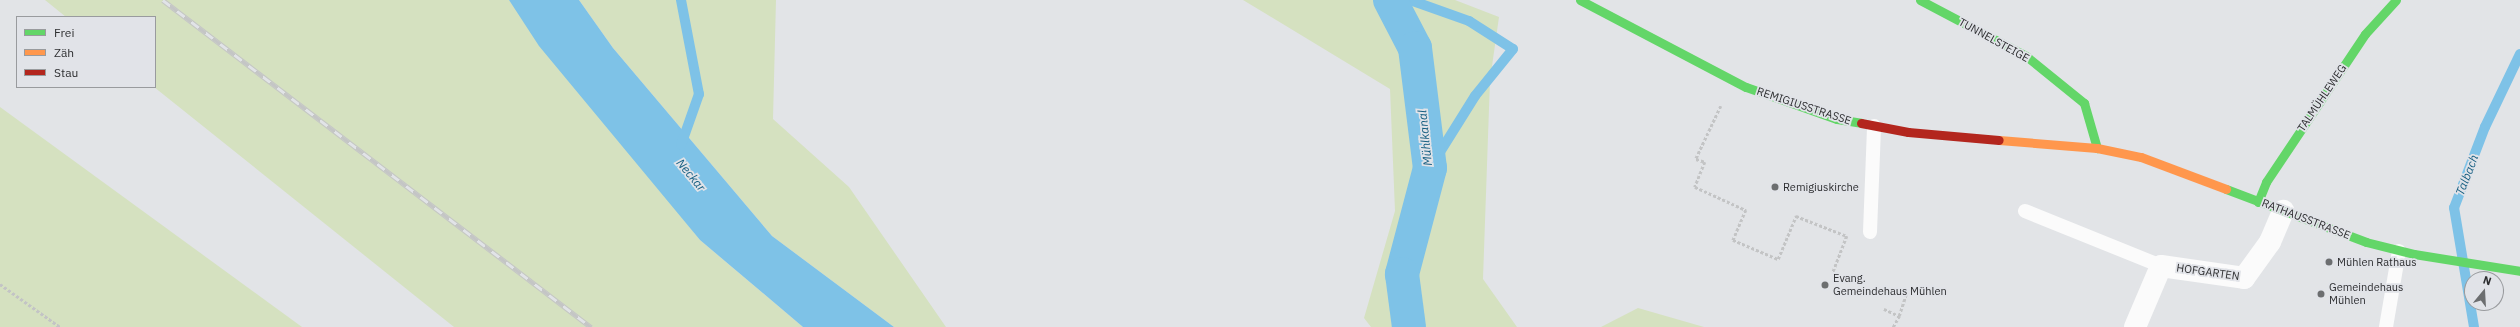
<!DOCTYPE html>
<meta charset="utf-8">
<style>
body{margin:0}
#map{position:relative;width:2520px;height:327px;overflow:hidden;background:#e2e4e7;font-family:"IBM Plex Sans",sans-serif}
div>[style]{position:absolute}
.green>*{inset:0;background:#d5e1c0}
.water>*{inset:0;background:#7ec2e7}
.stream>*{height:10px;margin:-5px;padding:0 5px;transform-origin:5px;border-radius:5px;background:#7ec2e7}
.canal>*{height:34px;margin:-17px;padding:0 17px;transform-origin:17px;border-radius:17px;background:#7ec2e7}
.path>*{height:2.5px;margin-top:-1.25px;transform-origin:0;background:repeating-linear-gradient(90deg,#c3c4c5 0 3px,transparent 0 5px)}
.lane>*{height:14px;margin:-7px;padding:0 7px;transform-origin:7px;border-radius:7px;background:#fbfbfb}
.street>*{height:22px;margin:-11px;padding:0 11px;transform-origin:11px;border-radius:11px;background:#fbfbfb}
.fast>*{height:9px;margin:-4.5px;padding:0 4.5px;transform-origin:4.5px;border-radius:4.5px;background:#63d668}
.slow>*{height:9px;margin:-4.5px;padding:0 4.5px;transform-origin:4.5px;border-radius:4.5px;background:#ff974d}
.jam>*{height:9px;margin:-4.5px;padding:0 4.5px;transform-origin:4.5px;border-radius:4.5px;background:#b3261e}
.rail>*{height:4.5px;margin-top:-2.25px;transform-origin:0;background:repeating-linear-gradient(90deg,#e1e3e8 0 9px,#c4c5c6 0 18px);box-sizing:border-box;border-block:1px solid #c4c5c6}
.dots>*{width:11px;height:11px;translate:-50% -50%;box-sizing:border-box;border:2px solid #e1e3e8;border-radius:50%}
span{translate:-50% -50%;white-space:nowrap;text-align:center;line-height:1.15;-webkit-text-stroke:3.5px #e1e3e8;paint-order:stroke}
.street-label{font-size:11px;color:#2d2e30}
.poi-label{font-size:11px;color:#2d2e30}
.left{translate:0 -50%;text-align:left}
.water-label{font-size:12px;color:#155e81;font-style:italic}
.legend{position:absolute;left:16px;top:16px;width:140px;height:72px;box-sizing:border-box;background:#e1e3e8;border:1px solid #999b9e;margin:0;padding:5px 7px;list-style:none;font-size:12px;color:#2d2e30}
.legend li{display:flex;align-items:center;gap:8px;height:20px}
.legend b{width:20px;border:1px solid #999b9e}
.north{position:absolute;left:2464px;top:271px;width:40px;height:40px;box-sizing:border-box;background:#e1e3e8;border:1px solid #999b9e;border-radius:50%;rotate:18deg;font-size:11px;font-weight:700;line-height:16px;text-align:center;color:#2d2e30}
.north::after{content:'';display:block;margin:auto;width:14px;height:18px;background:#6c6e70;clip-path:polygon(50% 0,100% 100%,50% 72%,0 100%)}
</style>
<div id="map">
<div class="green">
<div style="clip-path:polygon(45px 0,509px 0,700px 240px,803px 327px,454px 327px,154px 87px,155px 17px,66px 17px)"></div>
<div style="clip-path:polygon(579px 0,776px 0,773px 119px,849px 187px,946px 327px,894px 327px,772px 236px,613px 48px)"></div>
<div style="clip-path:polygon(1243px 0,1455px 0,1499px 17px,1490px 80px,1483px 279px,1517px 327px,1371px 327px,1364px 318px,1395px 211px,1390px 89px)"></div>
<div style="clip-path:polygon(0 107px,302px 327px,0 327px)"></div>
<div style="clip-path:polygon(1638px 308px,1704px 327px,1601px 327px)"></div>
</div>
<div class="water">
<div style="clip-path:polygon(509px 0,579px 0,613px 48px,772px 236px,894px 327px,803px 327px,700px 240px,539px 46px)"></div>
</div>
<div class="stream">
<div style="left:681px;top:0;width:96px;rotate:79.2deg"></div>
<div style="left:699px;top:94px;width:54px;rotate:109.4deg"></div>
<div style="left:1410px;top:0;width:63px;rotate:19.6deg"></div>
<div style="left:1469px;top:21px;width:52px;rotate:32.5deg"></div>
<div style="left:1513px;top:49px;width:60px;rotate:129deg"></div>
<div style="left:1475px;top:96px;width:85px;rotate:122deg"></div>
<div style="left:2474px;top:327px;width:121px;rotate:-99.5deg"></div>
<div style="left:2454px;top:208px;width:87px;rotate:-69.1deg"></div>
<div style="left:2485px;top:127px;width:81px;rotate:-64.4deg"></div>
</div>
<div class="canal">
<div style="left:1390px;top:0;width:54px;rotate:62.5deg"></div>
<div style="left:1415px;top:48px;width:121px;rotate:82.9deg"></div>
<div style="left:1430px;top:168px;width:110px;rotate:104.8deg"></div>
<div style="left:1402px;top:274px;width:53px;rotate:82.5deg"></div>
</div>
<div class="path">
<div style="left:1721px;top:106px;width:59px;rotate:115.3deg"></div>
<div style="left:1696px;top:159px;width:9px;rotate:18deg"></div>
<div style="left:1705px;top:162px;width:27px;rotate:112deg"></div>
<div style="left:1695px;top:187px;width:56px;rotate:24.3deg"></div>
<div style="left:1746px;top:210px;width:33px;rotate:113deg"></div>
<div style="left:1733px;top:240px;width:49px;rotate:22.9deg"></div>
<div style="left:1778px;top:259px;width:47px;rotate:-67.3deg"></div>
<div style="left:1796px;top:216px;width:55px;rotate:21.4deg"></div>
<div style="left:1847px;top:236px;width:39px;rotate:111deg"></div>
<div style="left:0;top:284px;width:74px;rotate:35.6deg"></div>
<div style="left:1884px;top:309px;width:17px;rotate:25deg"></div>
<div style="left:1899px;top:316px;width:25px;rotate:-72deg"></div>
<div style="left:1893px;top:327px;width:13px;rotate:-61deg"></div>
</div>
<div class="lane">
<div style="left:2025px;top:211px;width:147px;rotate:22deg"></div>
<div style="left:1870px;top:232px;width:106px;rotate:-87.8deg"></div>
<div style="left:2386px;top:327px;width:77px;rotate:-80.3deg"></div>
</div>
<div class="street">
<div style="left:2135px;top:327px;width:66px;rotate:-66.9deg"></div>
<div style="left:2161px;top:266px;width:84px;rotate:8.2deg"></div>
<div style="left:2244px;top:278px;width:44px;rotate:-54.2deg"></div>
<div style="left:2270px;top:242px;width:34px;rotate:-67deg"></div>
</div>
<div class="fast">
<div style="left:1580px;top:0;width:187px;rotate:27.7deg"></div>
<div style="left:1746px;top:87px;width:96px;rotate:19.4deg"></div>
<div style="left:1837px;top:119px;width:24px;rotate:9deg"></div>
<div style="left:1920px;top:0;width:120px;rotate:27.8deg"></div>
<div style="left:2026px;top:56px;width:75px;rotate:39deg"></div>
<div style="left:2084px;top:103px;width:47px;rotate:73.9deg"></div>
<div style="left:2226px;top:189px;width:150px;rotate:20.7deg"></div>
<div style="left:2366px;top:242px;width:49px;rotate:14deg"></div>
<div style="left:2414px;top:254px;width:107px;rotate:9.1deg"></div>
<div style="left:2258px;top:202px;width:22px;rotate:-68deg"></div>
<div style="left:2266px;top:182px;width:178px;rotate:-56.2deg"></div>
<div style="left:2365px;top:34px;width:46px;rotate:-47.6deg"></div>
</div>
<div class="slow">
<div style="left:1999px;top:140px;width:98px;rotate:4.7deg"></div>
<div style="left:2097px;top:148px;width:45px;rotate:11.6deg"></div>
<div style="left:2141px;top:157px;width:91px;rotate:20.6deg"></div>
</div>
<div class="jam">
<div style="left:1861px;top:123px;width:48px;rotate:10.8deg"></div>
<div style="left:1908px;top:132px;width:91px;rotate:5deg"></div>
</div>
<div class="rail">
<div style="left:163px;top:0;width:539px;rotate:37.38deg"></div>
</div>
<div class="dots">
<div style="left:1775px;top:187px;background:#6c6e70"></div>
<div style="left:2329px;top:262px;background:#6c6e70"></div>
<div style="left:1825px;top:285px;background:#6c6e70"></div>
<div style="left:2321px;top:294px;background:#6c6e70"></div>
</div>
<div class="street-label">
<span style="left:1994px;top:40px;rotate:29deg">TUNNELSTEIGE</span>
<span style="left:2322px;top:98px;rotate:-56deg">TALMÜHLEWEG</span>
<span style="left:1804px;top:106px;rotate:18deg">REMIGIUSSTRASSE</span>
<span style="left:2306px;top:219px;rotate:21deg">RATHAUSSTRASSE</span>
<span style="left:2208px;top:272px;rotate:8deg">HOFGARTEN</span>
</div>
<div class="poi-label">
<span class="left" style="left:1783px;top:187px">Remigiuskirche</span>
<span class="left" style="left:2337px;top:262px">Mühlen Rathaus</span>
<span class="left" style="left:1833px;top:285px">Evang.<br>Gemeindehaus Mühlen</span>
<span class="left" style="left:2329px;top:294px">Gemeindehaus<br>Mühlen</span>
</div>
<div class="water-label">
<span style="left:1425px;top:138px;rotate:-96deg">Mühlkanal</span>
<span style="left:691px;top:175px;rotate:50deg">Neckar</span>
<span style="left:2467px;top:175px;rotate:-69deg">Talbach</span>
</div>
<ul class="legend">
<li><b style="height:5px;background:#63d668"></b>Frei</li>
<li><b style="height:5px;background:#ff974d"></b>Zäh</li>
<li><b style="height:5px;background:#b3261e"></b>Stau</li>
</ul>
<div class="north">N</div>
</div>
